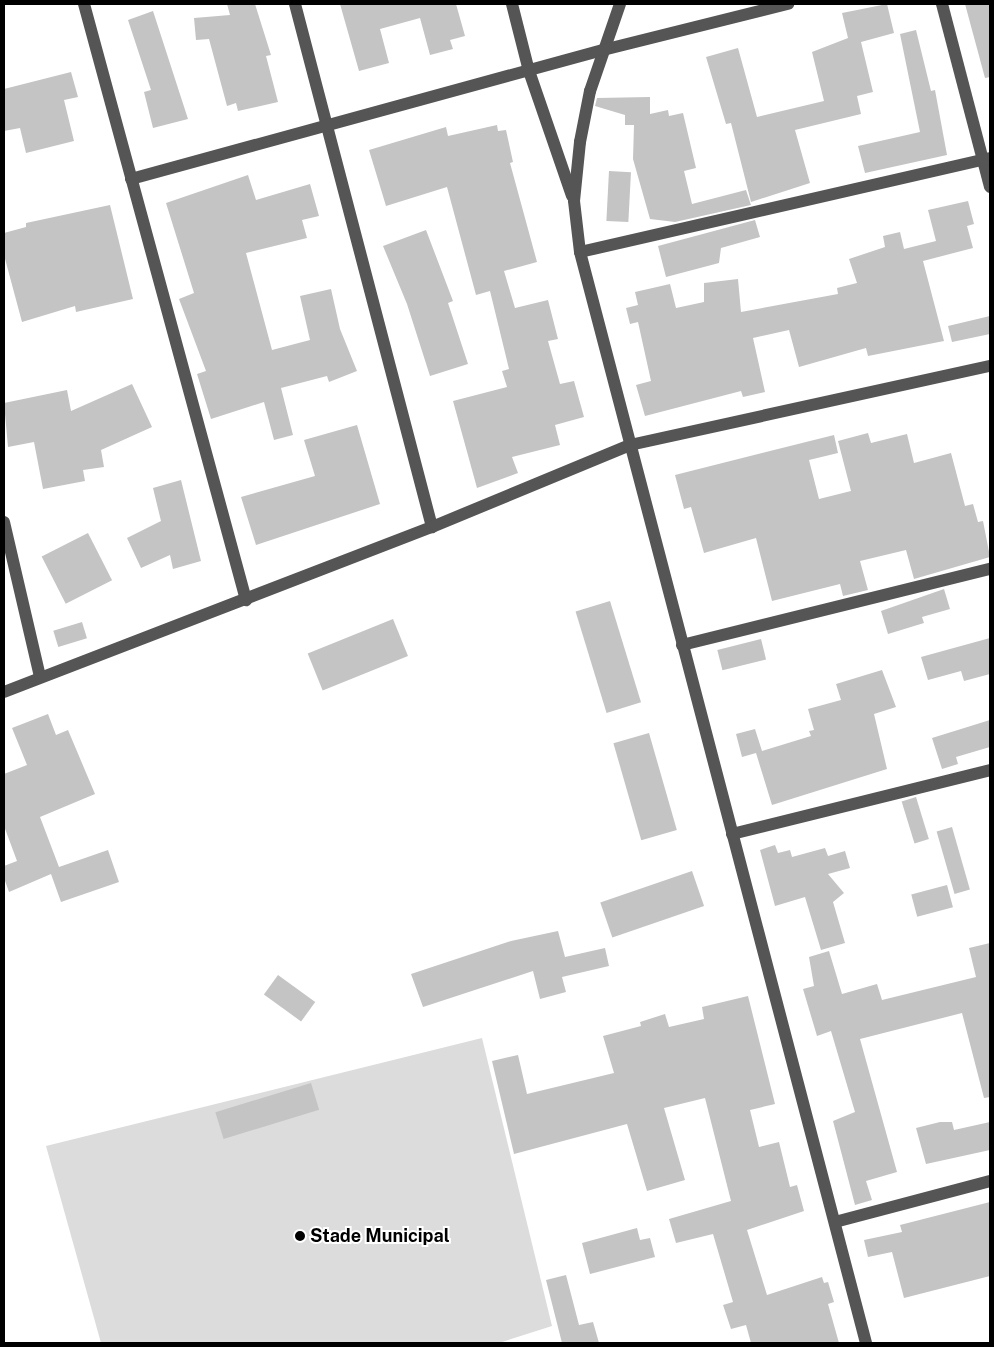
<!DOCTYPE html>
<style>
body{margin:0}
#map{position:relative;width:994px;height:1347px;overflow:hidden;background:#fff;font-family:"Public Sans",sans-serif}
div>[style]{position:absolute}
.green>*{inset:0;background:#dcdcdc}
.building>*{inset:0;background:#c4c4c4;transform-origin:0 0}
.minor>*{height:12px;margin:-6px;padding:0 6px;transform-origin:6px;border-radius:6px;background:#555}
.dots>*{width:14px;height:14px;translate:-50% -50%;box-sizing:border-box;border:2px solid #fff;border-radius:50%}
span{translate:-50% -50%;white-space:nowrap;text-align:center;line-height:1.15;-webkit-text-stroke:4px #fff;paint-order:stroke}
.poi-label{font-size:18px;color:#000;font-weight:700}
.left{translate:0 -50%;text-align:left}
.frame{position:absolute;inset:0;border:5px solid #000;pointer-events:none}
</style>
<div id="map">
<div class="green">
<i style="clip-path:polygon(482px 1038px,552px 1326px,499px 1343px,101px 1343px,46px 1146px)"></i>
</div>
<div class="building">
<i style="clip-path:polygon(227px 4px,255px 4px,271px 55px,266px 56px,278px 102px,238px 111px,236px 103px,227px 106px,209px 39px,196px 40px,194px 18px,230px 15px)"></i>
<i style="clip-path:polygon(340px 4px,456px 4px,465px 36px,450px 40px,453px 49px,430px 55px,420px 18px,380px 29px,389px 63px,359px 71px)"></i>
<i style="clip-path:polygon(887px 4px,894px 33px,861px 42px,873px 92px,857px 96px,861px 114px,795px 130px,810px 183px,751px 202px,731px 123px,726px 124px,706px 57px,738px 48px,757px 117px,824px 101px,812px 52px,848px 38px,842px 13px)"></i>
<i style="clip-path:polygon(965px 4px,990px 4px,990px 77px,985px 78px)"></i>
<i style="clip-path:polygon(153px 11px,188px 119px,153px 128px,144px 92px,151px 90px,128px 20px)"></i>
<i style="clip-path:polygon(916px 30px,931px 91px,935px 90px,947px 155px,865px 173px,858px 146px,920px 132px,900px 34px)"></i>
<i style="clip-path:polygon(71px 72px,78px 97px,64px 100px,74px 141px,26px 153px,20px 128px,4px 131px,4px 89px)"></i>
<i style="clip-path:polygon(650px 97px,650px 114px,668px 110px,669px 116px,683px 113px,696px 168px,684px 171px,692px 204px,746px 190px,751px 205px,675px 222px,650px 219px,633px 159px,634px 125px,625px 125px,625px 115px,595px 106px,597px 98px)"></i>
<i style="clip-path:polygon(497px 125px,498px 131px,506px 130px,513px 162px,510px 163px,537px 262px,504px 271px,515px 308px,548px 300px,558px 339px,548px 341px,560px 384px,574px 381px,584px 417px,555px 425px,560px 445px,512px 457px,518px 473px,477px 488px,453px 401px,507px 387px,502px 371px,509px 369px,490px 291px,476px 295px,447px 187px,386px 206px,369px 150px,446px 127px,448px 136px)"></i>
<i style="left:609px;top:171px;width:22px;height:50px;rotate:3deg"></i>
<i style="clip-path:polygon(248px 175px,256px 200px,310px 184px,319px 216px,302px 220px,307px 238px,246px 253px,272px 350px,310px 340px,300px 296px,331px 289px,340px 329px,357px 371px,329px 382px,327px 376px,281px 388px,293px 435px,274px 440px,264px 402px,211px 419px,197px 374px,206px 371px,179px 299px,194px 293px,166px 203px)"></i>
<i style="clip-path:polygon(968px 201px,974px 224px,967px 226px,973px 248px,923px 261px,944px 341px,868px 356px,866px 348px,799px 367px,789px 330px,753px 338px,765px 392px,743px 397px,741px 391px,645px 416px,636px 385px,651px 381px,638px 322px,630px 324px,626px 308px,638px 305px,635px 292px,670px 284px,676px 308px,704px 302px,704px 283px,738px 279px,741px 312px,838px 294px,837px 288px,857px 283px,849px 259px,885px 247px,883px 236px,900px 232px,904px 249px,936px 241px,928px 210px)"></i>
<i style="clip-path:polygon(110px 205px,133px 299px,76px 312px,75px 306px,22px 322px,4px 255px,4px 233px,26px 227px,26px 223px)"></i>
<i style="clip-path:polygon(755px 220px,760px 237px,721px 248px,719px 263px,666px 277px,658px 246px)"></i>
<i style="clip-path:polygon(426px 230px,453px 301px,448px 303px,468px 364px,430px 376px,407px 304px,383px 246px)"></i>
<i style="clip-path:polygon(990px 316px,990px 334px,952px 342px,948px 326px)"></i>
<i style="clip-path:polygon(132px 384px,152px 427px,101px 450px,104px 467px,83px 470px,85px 481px,43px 489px,34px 442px,8px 447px,4px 403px,67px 390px,71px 411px)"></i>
<i style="clip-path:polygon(357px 425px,380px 504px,256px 545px,241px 497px,315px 476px,304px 440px)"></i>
<i style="clip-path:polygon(868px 433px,871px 443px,907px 434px,914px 463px,951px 453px,965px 506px,973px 504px,978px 522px,983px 521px,990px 557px,914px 579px,906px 550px,860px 561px,868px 590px,843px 596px,840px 584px,772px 601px,756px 538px,704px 553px,691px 507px,684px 509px,675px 475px,834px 435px,838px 453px,809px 460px,819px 499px,851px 491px,838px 441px)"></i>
<i style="clip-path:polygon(181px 480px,201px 561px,173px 569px,170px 555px,141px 568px,127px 538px,161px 521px,153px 488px)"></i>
<i style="left:88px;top:533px;width:53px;height:52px;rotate:63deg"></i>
<i style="clip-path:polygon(944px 589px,950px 609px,922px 617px,924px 623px,888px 634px,881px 611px)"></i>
<i style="left:610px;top:601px;width:106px;height:36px;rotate:73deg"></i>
<i style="left:393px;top:619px;width:40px;height:92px;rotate:68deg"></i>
<i style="left:82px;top:622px;width:17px;height:30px;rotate:73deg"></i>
<i style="clip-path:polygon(990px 638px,990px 674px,964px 681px,961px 671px,928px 680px,921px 657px)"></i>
<i style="left:761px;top:639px;width:21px;height:45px;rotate:76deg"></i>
<i style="clip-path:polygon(882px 670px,896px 707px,874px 714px,887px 769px,772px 805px,756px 753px,742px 757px,736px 734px,755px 729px,762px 751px,811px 736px,809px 731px,814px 730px,808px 709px,841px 700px,836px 684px)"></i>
<i style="clip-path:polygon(48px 714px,56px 735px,68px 730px,95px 794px,40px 817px,59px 867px,108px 850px,119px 882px,61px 902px,51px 874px,9px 892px,4px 878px,4px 866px,17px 861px,4px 826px,4px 774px,27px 765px,12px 728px)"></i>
<i style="clip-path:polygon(990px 720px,990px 747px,956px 757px,958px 764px,942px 769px,932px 738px)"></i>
<i style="left:649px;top:733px;width:101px;height:37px;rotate:74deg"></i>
<i style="left:916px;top:797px;width:44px;height:15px;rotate:73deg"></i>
<i style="left:952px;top:827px;width:65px;height:16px;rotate:74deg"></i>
<i style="clip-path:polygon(775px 845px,778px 853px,790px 850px,792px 857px,825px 848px,828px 856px,845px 851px,850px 868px,828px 874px,844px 893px,833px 902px,845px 943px,821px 950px,805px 897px,775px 906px,760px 850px)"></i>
<i style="left:692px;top:871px;width:37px;height:97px;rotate:71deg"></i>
<i style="left:947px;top:885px;width:23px;height:37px;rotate:75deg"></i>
<i style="clip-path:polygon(558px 931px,565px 957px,605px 948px,609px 966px,562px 977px,566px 992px,540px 999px,533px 971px,423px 1007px,411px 974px,511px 941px)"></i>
<i style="clip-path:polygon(990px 943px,990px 1097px,984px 1098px,962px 1013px,860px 1039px,897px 1172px,866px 1181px,872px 1200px,855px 1205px,833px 1121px,855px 1112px,831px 1031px,817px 1036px,803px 989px,814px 986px,809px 957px,829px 951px,842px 994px,877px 984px,882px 1000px,976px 977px,969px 948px)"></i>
<i style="left:278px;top:975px;width:46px;height:24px;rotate:36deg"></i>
<i style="clip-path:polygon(748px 996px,775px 1104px,750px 1110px,759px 1147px,779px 1142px,790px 1187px,797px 1185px,804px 1211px,747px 1230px,767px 1295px,822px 1277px,824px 1283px,828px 1282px,834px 1302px,828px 1304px,839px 1343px,751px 1343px,746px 1325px,731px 1329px,723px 1305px,733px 1302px,713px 1234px,676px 1243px,669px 1219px,731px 1201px,705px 1098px,664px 1108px,685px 1180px,647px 1191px,627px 1124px,514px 1154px,492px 1061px,518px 1055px,527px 1094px,614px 1073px,603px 1036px,641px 1026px,640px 1022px,665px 1014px,669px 1027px,704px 1019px,702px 1007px)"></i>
<i style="left:311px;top:1083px;width:28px;height:100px;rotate:73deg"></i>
<i style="clip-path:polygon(940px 1122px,952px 1122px,954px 1130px,990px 1122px,990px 1150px,926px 1164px,916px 1128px)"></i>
<i style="clip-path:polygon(990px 1202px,990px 1276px,904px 1298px,892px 1252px,868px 1257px,864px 1240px,902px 1232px,900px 1225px)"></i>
<i style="clip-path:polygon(637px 1228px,640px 1240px,650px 1238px,655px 1257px,590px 1274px,582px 1243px)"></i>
<i style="clip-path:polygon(566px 1275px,579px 1325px,593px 1322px,599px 1343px,562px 1343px,546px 1280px)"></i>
</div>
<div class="minor">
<i style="left:84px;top:4px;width:618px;rotate:74.79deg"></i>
<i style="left:295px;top:4px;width:541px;rotate:75.32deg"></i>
<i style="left:512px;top:4px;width:69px;rotate:75.8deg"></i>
<i style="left:529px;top:71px;width:132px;rotate:71deg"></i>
<i style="left:620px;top:4px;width:92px;rotate:109deg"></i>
<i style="left:590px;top:91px;width:52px;rotate:101.1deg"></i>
<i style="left:580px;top:142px;width:59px;rotate:95.8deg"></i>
<i style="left:574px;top:201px;width:51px;rotate:83.3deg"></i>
<i style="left:580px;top:252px;width:1128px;rotate:75.31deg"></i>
<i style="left:942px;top:4px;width:189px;rotate:75.3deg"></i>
<i style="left:131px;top:179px;width:489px;rotate:-15.3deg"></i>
<i style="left:603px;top:50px;width:191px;rotate:-14deg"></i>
<i style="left:580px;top:252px;width:421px;rotate:-12.9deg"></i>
<i style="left:4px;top:522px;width:159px;rotate:76.9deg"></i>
<i style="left:682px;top:645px;width:317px;rotate:-13.9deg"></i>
<i style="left:4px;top:692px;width:459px;rotate:-21.1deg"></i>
<i style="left:432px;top:527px;width:214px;rotate:-22.5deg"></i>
<i style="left:630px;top:445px;width:369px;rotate:-12.4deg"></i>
<i style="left:732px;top:834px;width:266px;rotate:-13.9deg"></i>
<i style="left:835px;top:1222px;width:160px;rotate:-14.8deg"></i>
</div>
<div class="dots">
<i style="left:300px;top:1236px;background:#000"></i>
</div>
<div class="poi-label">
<span class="left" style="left:310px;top:1236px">Stade Municipal</span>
</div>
<div class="frame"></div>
</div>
